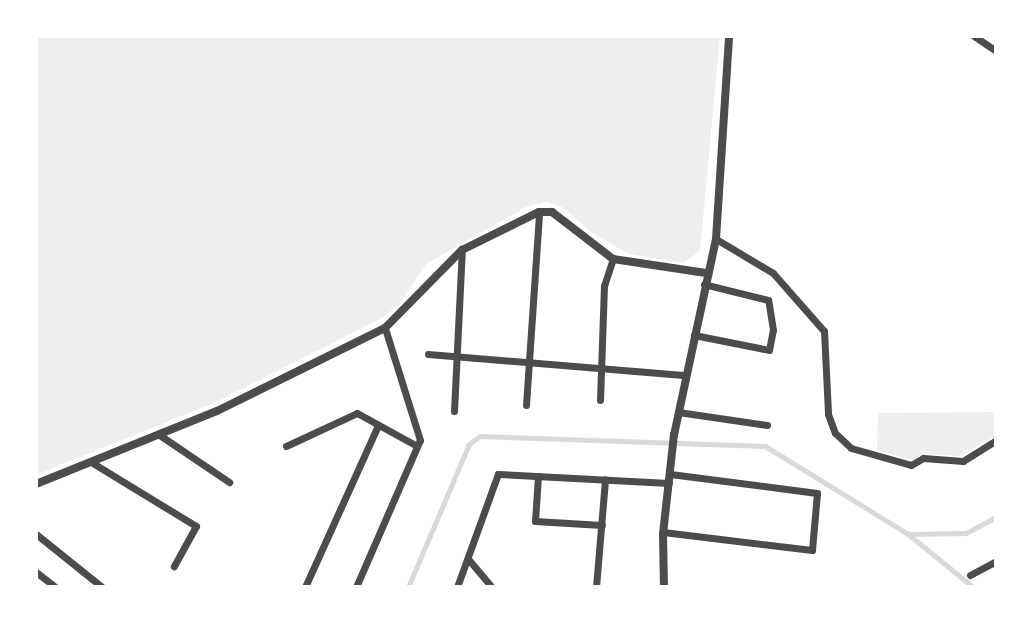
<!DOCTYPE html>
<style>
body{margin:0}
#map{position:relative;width:1032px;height:623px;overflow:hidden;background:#fff;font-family:Overpass,sans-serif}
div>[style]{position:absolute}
.green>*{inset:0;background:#eee}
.stream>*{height:5px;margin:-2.5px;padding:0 2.5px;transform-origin:2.5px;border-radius:2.5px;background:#d9d9d9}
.minor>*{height:7px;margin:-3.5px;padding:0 3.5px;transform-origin:3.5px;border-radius:3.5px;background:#4c4c4c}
.tertiary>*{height:8px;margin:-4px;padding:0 4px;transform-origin:4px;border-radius:4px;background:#4c4c4c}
span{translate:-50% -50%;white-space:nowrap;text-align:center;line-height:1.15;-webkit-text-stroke:8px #fff;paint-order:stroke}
.frame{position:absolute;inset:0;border:38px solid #fff;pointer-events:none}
</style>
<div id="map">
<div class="green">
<i style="clip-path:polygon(36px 36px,720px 36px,700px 251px,683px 263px,629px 254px,592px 233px,564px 208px,547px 202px,528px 206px,426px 264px,399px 305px,380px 319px,214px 403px,36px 475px)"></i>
<i style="clip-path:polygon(996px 412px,996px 435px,960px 456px,923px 454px,913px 460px,877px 450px,878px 413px)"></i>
</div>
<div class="stream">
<i style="left:909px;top:534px;width:57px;rotate:-1deg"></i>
<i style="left:966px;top:533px;width:34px;rotate:-28deg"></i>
<i style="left:408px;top:587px;width:155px;rotate:-66.9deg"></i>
<i style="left:469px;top:444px;width:14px;rotate:-36deg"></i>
<i style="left:480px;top:436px;width:285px;rotate:2deg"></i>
<i style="left:765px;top:446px;width:168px;rotate:31.6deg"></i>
<i style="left:908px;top:534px;width:84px;rotate:39.2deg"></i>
</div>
<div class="minor">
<i style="left:974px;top:36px;width:27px;rotate:34deg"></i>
<i style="left:716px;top:239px;width:66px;rotate:30.8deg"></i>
<i style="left:773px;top:273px;width:77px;rotate:48.7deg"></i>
<i style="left:824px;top:331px;width:83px;rotate:87.2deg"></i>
<i style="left:828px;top:414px;width:20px;rotate:70deg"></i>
<i style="left:835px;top:433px;width:22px;rotate:43deg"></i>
<i style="left:851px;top:448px;width:62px;rotate:15.8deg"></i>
<i style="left:911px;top:465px;width:14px;rotate:-30deg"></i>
<i style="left:923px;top:458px;width:40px;rotate:4.3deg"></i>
<i style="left:963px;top:461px;width:39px;rotate:-32deg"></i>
<i style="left:694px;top:335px;width:76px;rotate:11.3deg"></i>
<i style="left:769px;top:350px;width:20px;rotate:-79deg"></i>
<i style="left:773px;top:330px;width:30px;rotate:-99deg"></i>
<i style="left:768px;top:300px;width:66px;rotate:-166deg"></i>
<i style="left:428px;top:354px;width:259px;rotate:4.7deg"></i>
<i style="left:600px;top:400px;width:114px;rotate:-88deg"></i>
<i style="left:604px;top:286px;width:28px;rotate:-72deg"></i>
<i style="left:526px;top:405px;width:193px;rotate:-86.1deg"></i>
<i style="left:454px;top:411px;width:161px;rotate:-87.2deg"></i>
<i style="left:678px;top:412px;width:90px;rotate:8.3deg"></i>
<i style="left:158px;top:434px;width:86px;rotate:34.1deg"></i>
<i style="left:286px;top:446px;width:78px;rotate:-24.9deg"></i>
<i style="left:357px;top:413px;width:68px;rotate:28.8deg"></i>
<i style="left:91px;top:462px;width:123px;rotate:31.4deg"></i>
<i style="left:196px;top:526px;width:46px;rotate:118.8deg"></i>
<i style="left:538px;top:476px;width:45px;rotate:93.8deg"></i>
<i style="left:535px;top:521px;width:67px;rotate:3.4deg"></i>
<i style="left:663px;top:532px;width:150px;rotate:6.9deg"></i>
<i style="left:812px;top:550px;width:57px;rotate:-85deg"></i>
<i style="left:817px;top:493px;width:148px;rotate:-172.6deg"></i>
<i style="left:36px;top:534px;width:85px;rotate:38.8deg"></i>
<i style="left:469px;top:560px;width:35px;rotate:50deg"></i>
<i style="left:36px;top:572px;width:24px;rotate:38deg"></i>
<i style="left:970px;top:575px;width:30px;rotate:-28deg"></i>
<i style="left:305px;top:587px;width:178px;rotate:-65.7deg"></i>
<i style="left:356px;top:587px;width:160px;rotate:-66.5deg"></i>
<i style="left:420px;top:440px;width:117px;rotate:-107.4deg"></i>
<i style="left:457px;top:587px;width:120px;rotate:-70.1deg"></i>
<i style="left:498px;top:474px;width:171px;rotate:3deg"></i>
<i style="left:596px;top:587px;width:108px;rotate:-85.2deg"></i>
</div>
<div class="tertiary">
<i style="left:36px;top:484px;width:195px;rotate:-22deg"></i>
<i style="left:217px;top:411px;width:187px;rotate:-26.3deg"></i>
<i style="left:385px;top:328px;width:110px;rotate:-45.4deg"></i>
<i style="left:462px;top:250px;width:86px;rotate:-26.3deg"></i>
<i style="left:539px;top:212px;width:13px"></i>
<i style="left:552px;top:212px;width:77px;rotate:37.6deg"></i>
<i style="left:613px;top:259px;width:94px;rotate:8.6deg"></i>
<i style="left:664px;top:587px;width:53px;rotate:-91.1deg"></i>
<i style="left:663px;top:534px;width:100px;rotate:-83.7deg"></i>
<i style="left:674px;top:435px;width:200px;rotate:-77.9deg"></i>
<i style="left:716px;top:239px;width:203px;rotate:-86.3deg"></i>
</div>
<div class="frame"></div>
</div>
